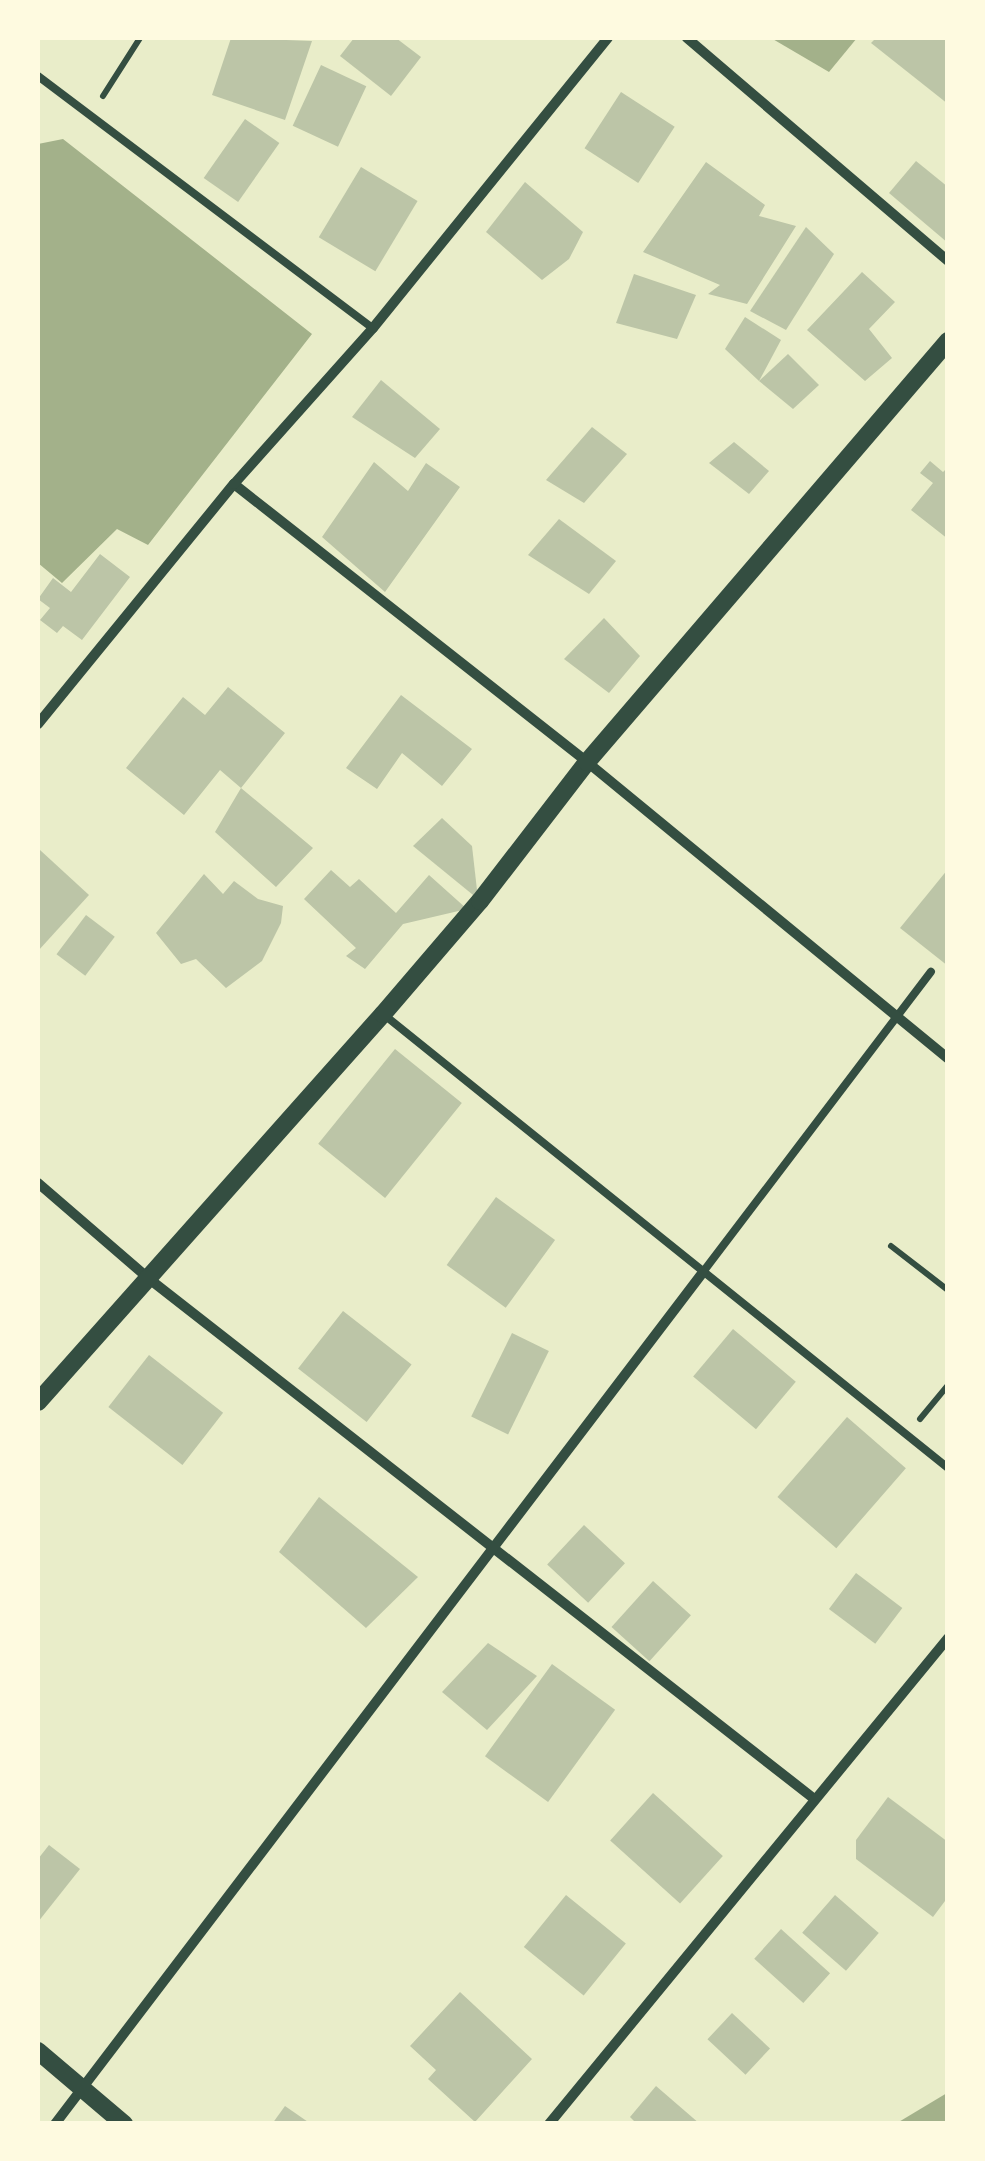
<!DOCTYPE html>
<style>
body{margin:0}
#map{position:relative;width:985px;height:2161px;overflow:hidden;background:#e9edc9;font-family:"Varela Round",sans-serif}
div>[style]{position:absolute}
.water>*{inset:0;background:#a3b18a}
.building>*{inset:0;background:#bcc5a7;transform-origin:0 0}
.path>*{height:6px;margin:-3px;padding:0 3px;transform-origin:3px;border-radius:3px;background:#344e41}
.service>*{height:8px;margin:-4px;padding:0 4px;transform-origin:4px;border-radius:4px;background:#344e41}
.minor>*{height:10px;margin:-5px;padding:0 5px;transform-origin:5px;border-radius:5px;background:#344e41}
.tertiary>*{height:18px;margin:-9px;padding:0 9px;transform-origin:9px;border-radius:9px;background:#344e41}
span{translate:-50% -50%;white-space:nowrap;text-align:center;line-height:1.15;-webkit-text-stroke:10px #fefae0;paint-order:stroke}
.frame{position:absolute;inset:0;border:40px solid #fefae0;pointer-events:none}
</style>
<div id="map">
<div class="water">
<i style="clip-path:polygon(771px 38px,857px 38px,829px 72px)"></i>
<i style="clip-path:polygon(63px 139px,312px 334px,148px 545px,117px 529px,62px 583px,38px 563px,38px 144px)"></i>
<i style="clip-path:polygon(947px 2093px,947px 2123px,897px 2123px)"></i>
</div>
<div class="building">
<i style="clip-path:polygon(231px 38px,312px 41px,285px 120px,212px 95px)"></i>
<i style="clip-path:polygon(354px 38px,396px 38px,421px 57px,391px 96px,340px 56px)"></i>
<i style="clip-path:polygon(876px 38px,948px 38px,948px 104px,871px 43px)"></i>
<i style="left:321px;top:65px;width:50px;height:67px;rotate:25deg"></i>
<i style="left:621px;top:92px;width:64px;height:67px;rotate:33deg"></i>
<i style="left:245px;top:119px;width:42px;height:72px;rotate:35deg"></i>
<i style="clip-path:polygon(916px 161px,948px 187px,948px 243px,889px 193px)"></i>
<i style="clip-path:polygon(706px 162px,765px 205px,759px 216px,796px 226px,747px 304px,708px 294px,720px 285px,643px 252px)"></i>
<i style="left:361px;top:167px;width:66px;height:82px;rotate:31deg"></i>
<i style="clip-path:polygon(525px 182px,583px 232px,569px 259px,542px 280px,486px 232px)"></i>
<i style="clip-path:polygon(806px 227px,834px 254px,786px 330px,750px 311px)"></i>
<i style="clip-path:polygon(862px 272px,895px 302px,869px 329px,892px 358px,865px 381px,807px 330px)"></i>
<i style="clip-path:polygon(634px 274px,696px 295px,677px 339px,616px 323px)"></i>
<i style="clip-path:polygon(745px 317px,781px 340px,759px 381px,725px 349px)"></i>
<i style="clip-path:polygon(788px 354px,819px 385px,793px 409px,759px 381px)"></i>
<i style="clip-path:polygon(381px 380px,440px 429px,415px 458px,352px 417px)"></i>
<i style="clip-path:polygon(592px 427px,627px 454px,584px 503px,546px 480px)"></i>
<i style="clip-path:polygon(734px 442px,769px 471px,749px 494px,709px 463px)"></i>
<i style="clip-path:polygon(930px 461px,943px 472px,948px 467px,948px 539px,911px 510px,933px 483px,920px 473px)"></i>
<i style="clip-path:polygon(374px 462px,408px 491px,426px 463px,460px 487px,385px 592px,322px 537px)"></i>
<i style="clip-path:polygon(559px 519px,616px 561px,589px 594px,528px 555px)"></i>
<i style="clip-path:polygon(100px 554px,130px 577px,82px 640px,63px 626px,57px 633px,40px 620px,50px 608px,38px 599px,53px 578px,71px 592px)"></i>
<i style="clip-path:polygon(604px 618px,640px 656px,609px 693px,564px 659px)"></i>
<i style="clip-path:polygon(228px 687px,285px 733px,241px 788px,313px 848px,276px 887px,215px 832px,241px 788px,220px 770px,184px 815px,126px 768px,183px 697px,205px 715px)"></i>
<i style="clip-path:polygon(401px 695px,472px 749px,442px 786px,402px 753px,377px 789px,346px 768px)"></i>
<i style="clip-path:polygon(442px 818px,472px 846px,478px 899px,413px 846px)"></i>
<i style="clip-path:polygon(40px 850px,89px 895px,38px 951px,38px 852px)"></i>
<i style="clip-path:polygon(948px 869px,948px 966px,900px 928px)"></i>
<i style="clip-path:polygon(331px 870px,350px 887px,359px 879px,396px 913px,429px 875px,467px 909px,403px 924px,365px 969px,346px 956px,356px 948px,304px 899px)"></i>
<i style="clip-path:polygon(204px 874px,223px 894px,234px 881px,258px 899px,283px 906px,281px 923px,262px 961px,226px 988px,196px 959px,181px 964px,156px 933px)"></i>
<i style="left:86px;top:915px;width:36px;height:49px;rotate:37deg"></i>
<i style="left:395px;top:1049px;width:86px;height:122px;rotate:39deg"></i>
<i style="left:496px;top:1197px;width:73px;height:84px;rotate:36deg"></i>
<i style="left:343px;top:1311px;width:87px;height:73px;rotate:38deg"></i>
<i style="left:733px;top:1329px;width:82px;height:62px;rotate:40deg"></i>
<i style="left:512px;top:1333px;width:41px;height:93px;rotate:26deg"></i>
<i style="left:149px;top:1355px;width:94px;height:66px;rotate:38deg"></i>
<i style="left:847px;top:1417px;width:78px;height:106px;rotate:41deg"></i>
<i style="clip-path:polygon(319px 1497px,418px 1577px,366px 1628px,279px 1552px)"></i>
<i style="left:584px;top:1525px;width:56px;height:54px;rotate:43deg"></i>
<i style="left:856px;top:1573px;width:58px;height:45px;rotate:37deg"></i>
<i style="left:653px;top:1581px;width:51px;height:62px;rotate:42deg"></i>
<i style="clip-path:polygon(488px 1643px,537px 1676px,487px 1730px,442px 1692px)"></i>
<i style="left:552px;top:1664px;width:78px;height:114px;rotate:36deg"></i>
<i style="left:653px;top:1793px;width:94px;height:64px;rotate:42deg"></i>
<i style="clip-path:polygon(888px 1797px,948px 1842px,948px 1897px,933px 1917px,856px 1859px,856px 1840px)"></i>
<i style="clip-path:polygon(49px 1845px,80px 1869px,38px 1922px,38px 1859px)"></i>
<i style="left:566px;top:1895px;width:77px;height:67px;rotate:39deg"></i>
<i style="left:835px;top:1895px;width:58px;height:50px;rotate:41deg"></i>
<i style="left:781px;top:1929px;width:66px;height:40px;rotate:42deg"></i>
<i style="clip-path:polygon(460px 1992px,532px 2059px,475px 2122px,428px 2079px,436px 2070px,410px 2046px)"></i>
<i style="left:732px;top:2013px;width:52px;height:36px;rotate:43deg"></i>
<i style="clip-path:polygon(656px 2086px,700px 2124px,637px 2124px,630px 2117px)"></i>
<i style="clip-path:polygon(285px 2106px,311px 2124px,272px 2124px)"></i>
</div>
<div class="path">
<i style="left:103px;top:96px;width:69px;rotate:-57.5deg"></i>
<i style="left:891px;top:1246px;width:72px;rotate:37.7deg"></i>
<i style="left:920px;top:1419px;width:44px;rotate:-50.5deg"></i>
</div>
<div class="service">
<i style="left:38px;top:76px;width:419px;rotate:37deg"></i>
<i style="left:383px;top:1014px;width:725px;rotate:38.78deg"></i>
<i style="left:703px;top:1272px;width:377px;rotate:-52.8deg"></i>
</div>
<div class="minor">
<i style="left:687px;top:38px;width:343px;rotate:40.5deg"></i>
<i style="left:234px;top:484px;width:449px;rotate:38.2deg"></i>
<i style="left:587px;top:762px;width:467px;rotate:39.4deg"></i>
<i style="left:38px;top:724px;width:310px;rotate:-50.8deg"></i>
<i style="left:234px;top:484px;width:209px;rotate:-48.3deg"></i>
<i style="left:373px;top:328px;width:373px;rotate:-51deg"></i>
<i style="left:38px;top:1183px;width:145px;rotate:40.8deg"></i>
<i style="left:148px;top:1278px;width:844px;rotate:38.02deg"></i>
<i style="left:55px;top:2124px;width:1070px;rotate:-52.74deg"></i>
<i style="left:549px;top:2124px;width:629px;rotate:-50.61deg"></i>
</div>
<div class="tertiary">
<i style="left:38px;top:1402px;width:519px;rotate:-48.36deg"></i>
<i style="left:383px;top:1014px;width:149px;rotate:-49.4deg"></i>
<i style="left:480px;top:901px;width:175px;rotate:-52.4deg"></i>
<i style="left:587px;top:762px;width:555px;rotate:-49.39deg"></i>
<i style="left:38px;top:2051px;width:113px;rotate:40.3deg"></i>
</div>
<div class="frame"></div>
</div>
